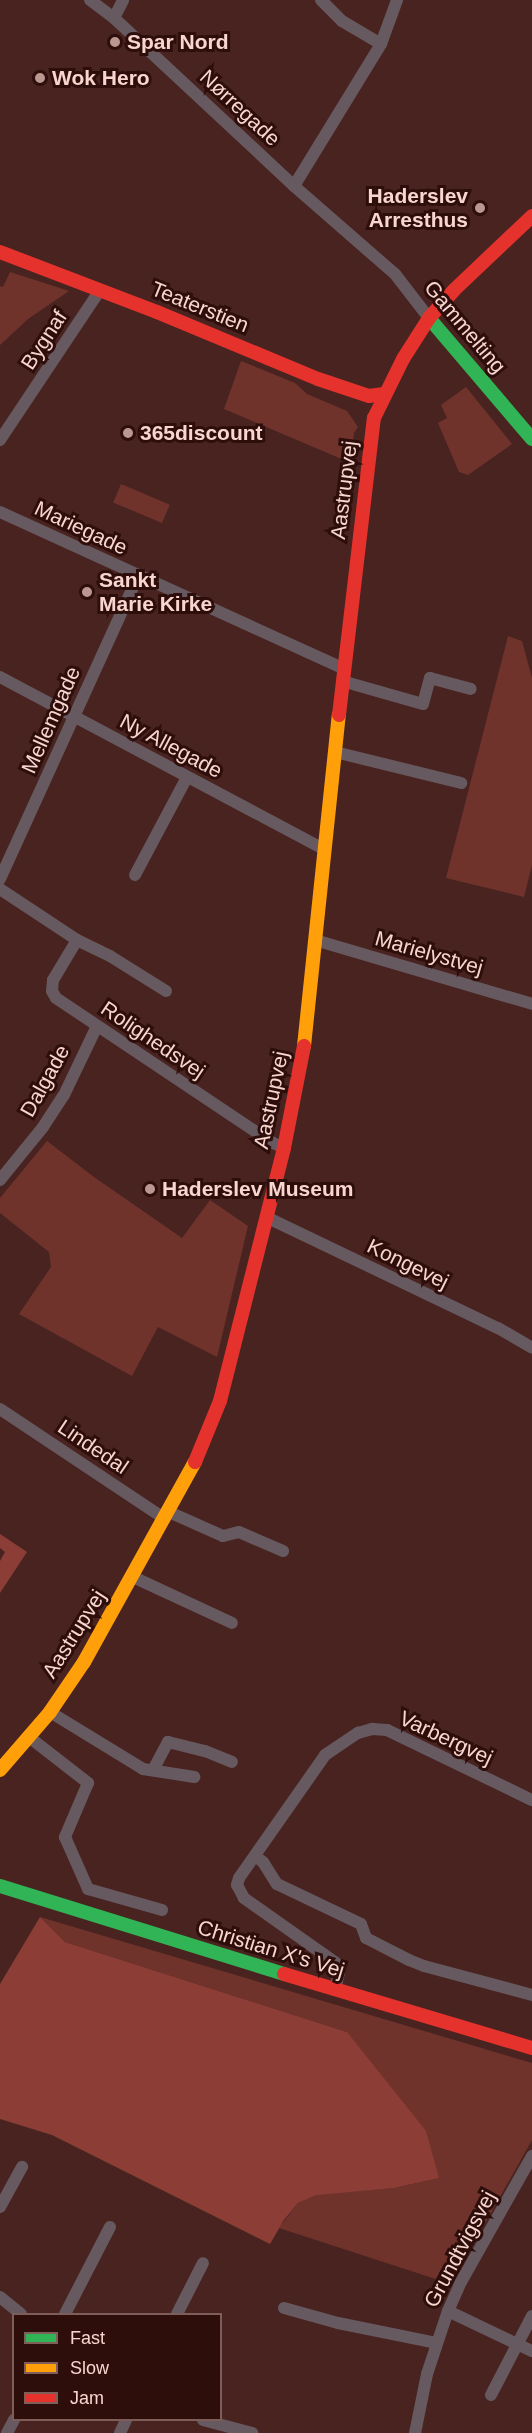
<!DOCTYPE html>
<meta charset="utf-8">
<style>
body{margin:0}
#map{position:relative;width:532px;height:2433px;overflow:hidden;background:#492320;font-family:Helvetica,sans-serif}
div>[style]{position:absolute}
.green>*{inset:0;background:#6f332c;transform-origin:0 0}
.forest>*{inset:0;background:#8c3e36}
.street>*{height:12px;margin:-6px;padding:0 6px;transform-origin:6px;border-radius:6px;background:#665960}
.fast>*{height:14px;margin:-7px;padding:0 7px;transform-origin:7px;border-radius:7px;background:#30b455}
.slow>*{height:14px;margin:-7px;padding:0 7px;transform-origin:7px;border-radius:7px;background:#ff9f0a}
.jam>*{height:14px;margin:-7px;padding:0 7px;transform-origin:7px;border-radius:7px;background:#e5322d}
.dots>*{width:16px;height:16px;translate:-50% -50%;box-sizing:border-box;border:3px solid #2d0e0b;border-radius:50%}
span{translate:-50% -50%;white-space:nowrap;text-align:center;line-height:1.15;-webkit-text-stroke:6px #2d0e0b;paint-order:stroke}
.poi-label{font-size:21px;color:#f9d5cf;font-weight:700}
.left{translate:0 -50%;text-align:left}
.right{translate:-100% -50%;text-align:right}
.street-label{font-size:21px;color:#f9d5cf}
.legend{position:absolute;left:12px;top:2313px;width:210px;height:108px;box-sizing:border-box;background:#2d0e0b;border:2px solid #7f5e59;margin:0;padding:8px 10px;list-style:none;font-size:18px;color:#f9d5cf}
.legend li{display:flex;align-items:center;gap:12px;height:30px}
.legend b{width:30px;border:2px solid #7f5e59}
</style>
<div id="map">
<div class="green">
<i style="clip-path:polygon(10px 272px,69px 291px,28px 319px,0 345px,0 286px,3px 287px)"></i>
<i style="clip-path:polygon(241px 361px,295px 383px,307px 394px,347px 411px,358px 427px,354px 433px,351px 463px,224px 409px)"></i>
<i style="clip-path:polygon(466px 387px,512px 444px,468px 475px,459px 472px,438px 423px,447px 418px,441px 405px)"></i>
<i style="left:121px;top:484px;width:53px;height:20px;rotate:23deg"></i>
<i style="clip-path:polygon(508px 636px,522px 641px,532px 678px,532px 865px,524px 897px,446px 878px)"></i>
<i style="clip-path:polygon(47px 1141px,94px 1177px,182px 1238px,210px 1200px,248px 1226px,217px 1357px,158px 1327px,132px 1376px,19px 1314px,51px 1267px,49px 1252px,0 1213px,0 1198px)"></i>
<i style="clip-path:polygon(40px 1917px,532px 2063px,532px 2140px,451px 2284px,279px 2228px,298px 2203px,316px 2194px,394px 2188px,439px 2178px,347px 2032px,65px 1942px)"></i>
</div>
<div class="forest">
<i style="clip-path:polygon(0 1534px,27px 1552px,0 1593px,0 1561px,5px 1552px,0 1548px)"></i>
<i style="clip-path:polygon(40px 1917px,65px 1942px,347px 2032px,426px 2131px,439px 2178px,394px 2188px,316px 2195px,298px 2203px,284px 2220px,270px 2244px,52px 2135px,0 2119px,0 1984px)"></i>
</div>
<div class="street">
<i style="left:90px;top:0;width:30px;rotate:37deg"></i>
<i style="left:114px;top:18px;width:246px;rotate:43deg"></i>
<i style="left:294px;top:186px;width:134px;rotate:41.1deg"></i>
<i style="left:395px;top:274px;width:56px;rotate:52.3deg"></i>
<i style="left:321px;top:0;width:30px;rotate:45deg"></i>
<i style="left:342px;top:21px;width:45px;rotate:30.5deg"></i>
<i style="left:114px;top:18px;width:20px;rotate:-63deg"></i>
<i style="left:294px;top:186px;width:167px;rotate:-58.5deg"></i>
<i style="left:381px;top:44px;width:47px;rotate:-70deg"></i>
<i style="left:0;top:440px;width:180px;rotate:-56.3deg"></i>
<i style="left:0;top:512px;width:378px;rotate:24.5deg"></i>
<i style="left:0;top:677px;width:368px;rotate:28deg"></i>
<i style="left:342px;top:681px;width:84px;rotate:15.9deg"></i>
<i style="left:423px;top:704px;width:27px;rotate:-75deg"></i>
<i style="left:430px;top:678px;width:42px;rotate:15deg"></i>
<i style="left:335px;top:752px;width:130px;rotate:13.8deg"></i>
<i style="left:135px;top:875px;width:111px;rotate:-62deg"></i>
<i style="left:0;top:879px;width:333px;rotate:-65.5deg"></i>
<i style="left:0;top:889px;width:92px;rotate:33.5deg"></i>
<i style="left:77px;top:940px;width:47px;rotate:121deg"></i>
<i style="left:53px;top:980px;width:11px;rotate:95deg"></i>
<i style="left:52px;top:991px;width:8px;rotate:60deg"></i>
<i style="left:56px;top:998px;width:259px;rotate:33.8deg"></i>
<i style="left:271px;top:1142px;width:14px;rotate:25deg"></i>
<i style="left:77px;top:940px;width:37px;rotate:26deg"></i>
<i style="left:110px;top:956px;width:66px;rotate:32deg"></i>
<i style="left:315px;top:940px;width:226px;rotate:16.4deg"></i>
<i style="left:0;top:1180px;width:68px;rotate:-50.9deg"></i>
<i style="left:43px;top:1127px;width:38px;rotate:-57deg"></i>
<i style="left:64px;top:1095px;width:76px;rotate:-64.4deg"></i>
<i style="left:266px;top:1217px;width:257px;rotate:25.6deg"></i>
<i style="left:498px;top:1328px;width:39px;rotate:30deg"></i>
<i style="left:0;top:1409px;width:198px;rotate:33.7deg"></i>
<i style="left:169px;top:1512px;width:59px;rotate:24deg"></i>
<i style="left:223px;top:1536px;width:16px;rotate:-14deg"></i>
<i style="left:239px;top:1532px;width:48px;rotate:23.4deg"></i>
<i style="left:133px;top:1577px;width:109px;rotate:24.9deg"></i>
<i style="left:50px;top:1712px;width:109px;rotate:31.5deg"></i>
<i style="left:143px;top:1769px;width:52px;rotate:8.9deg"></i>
<i style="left:29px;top:1737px;width:75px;rotate:37.9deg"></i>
<i style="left:88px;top:1783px;width:59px;rotate:113.1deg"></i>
<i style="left:65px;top:1837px;width:57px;rotate:66.1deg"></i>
<i style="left:88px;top:1889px;width:77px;rotate:15.8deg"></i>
<i style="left:153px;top:1770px;width:32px;rotate:-62deg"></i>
<i style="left:168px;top:1742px;width:38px;rotate:14deg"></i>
<i style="left:205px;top:1751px;width:29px;rotate:22deg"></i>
<i style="left:255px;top:1856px;width:10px;rotate:37deg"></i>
<i style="left:263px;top:1862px;width:26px;rotate:58deg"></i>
<i style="left:277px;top:1884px;width:93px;rotate:25.5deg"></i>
<i style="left:361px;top:1924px;width:15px;rotate:70deg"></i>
<i style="left:366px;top:1938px;width:48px;rotate:27.1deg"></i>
<i style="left:409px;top:1960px;width:16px;rotate:22deg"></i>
<i style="left:424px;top:1966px;width:112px;rotate:15deg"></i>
<i style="left:335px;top:1990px;width:17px;rotate:-77deg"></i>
<i style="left:339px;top:1973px;width:10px;rotate:-107deg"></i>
<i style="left:336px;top:1963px;width:113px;rotate:-144.8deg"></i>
<i style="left:244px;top:1898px;width:15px;rotate:-118deg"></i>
<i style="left:237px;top:1885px;width:7px;rotate:-74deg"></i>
<i style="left:239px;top:1878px;width:150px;rotate:-55deg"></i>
<i style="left:325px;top:1755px;width:40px;rotate:-34deg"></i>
<i style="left:358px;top:1733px;width:15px;rotate:-16deg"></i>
<i style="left:372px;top:1729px;width:15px;rotate:4deg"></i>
<i style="left:387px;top:1730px;width:161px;rotate:25.8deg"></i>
<i style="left:0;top:2207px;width:46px;rotate:-61.2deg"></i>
<i style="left:0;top:2297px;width:27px;rotate:39deg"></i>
<i style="left:284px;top:2308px;width:56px;rotate:15.5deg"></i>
<i style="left:338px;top:2323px;width:100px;rotate:11.5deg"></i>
<i style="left:448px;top:2311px;width:93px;rotate:25.5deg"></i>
<i style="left:65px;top:2314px;width:98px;rotate:-62.7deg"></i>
<i style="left:177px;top:2314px;width:57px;rotate:-63deg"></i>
<i style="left:491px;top:2395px;width:89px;rotate:-62.6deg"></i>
<i style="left:203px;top:2420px;width:51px;rotate:14.9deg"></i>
<i style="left:7px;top:2433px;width:15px;rotate:-62deg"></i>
<i style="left:120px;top:2433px;width:14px;rotate:-65deg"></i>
<i style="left:415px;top:2433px;width:60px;rotate:-78.5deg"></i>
<i style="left:427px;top:2374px;width:66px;rotate:-71.6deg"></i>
<i style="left:448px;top:2311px;width:32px;rotate:-66deg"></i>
<i style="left:461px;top:2282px;width:145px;rotate:-60.6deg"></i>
</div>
<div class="fast">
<i style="left:429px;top:318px;width:159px;rotate:49.6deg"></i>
<i style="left:0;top:1886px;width:297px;rotate:17.2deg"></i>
</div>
<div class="slow">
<i style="left:304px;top:1046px;width:333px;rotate:-84deg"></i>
<i style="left:0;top:1770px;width:77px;rotate:-49.2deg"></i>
<i style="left:50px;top:1712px;width:60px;rotate:-55.8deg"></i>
<i style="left:84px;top:1662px;width:229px;rotate:-61deg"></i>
</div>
<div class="jam">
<i style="left:0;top:252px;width:168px;rotate:20.9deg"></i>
<i style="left:157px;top:312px;width:174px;rotate:22.6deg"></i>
<i style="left:318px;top:379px;width:54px;rotate:18.4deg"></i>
<i style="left:369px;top:396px;width:15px;rotate:-8deg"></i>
<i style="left:339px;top:715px;width:299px;rotate:-83.3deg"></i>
<i style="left:374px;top:418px;width:66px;rotate:-63.8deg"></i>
<i style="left:403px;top:359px;width:49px;rotate:-57.6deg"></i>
<i style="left:429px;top:318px;width:36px;rotate:-48deg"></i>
<i style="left:453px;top:291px;width:109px;rotate:-43.5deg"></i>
<i style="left:195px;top:1462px;width:66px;rotate:-67.7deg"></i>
<i style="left:220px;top:1401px;width:261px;rotate:-75.8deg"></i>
<i style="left:284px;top:1148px;width:104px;rotate:-78.9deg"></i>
<i style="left:284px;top:1974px;width:259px;rotate:16.6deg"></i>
</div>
<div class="dots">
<i style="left:115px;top:42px;background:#bb9792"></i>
<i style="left:40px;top:78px;background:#bb9792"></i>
<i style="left:480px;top:208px;background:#bb9792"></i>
<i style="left:128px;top:433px;background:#bb9792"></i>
<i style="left:87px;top:592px;background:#bb9792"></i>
<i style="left:150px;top:1189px;background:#bb9792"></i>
</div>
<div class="poi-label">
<span class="left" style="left:127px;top:42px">Spar Nord</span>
<span class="left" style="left:52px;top:78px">Wok Hero</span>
<span class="right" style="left:468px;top:208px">Haderslev<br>Arresthus</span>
<span class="left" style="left:140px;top:433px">365discount</span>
<span class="left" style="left:99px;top:592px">Sankt<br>Marie Kirke</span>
<span class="left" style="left:162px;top:1189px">Haderslev Museum</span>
</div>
<div class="street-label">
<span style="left:240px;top:108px;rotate:43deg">Nørregade</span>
<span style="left:200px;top:307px;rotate:22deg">Teaterstien</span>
<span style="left:465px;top:327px;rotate:50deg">Gammelting</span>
<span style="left:44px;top:340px;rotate:-57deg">Bygnaf</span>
<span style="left:344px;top:490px;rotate:-83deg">Aastrupvej</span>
<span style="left:81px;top:528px;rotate:25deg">Mariegade</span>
<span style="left:51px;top:720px;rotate:-66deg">Mellemgade</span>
<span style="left:171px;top:746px;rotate:28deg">Ny Allegade</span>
<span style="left:429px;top:953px;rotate:16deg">Marielystvej</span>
<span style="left:153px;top:1040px;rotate:34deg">Rolighedsvej</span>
<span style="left:45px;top:1081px;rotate:-61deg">Dalgade</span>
<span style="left:271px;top:1100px;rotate:-78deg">Aastrupvej</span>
<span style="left:408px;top:1264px;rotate:26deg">Kongevej</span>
<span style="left:93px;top:1447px;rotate:34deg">Lindedal</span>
<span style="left:74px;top:1634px;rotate:-58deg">Aastrupvej</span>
<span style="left:446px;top:1738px;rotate:25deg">Varbergvej</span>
<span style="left:271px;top:1949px;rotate:17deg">Christian X's Vej</span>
<span style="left:460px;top:2249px;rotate:-62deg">Grundtvigsvej</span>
</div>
<ul class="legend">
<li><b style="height:8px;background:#30b455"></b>Fast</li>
<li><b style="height:8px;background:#ff9f0a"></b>Slow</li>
<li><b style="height:8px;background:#e5322d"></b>Jam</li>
</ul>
</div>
